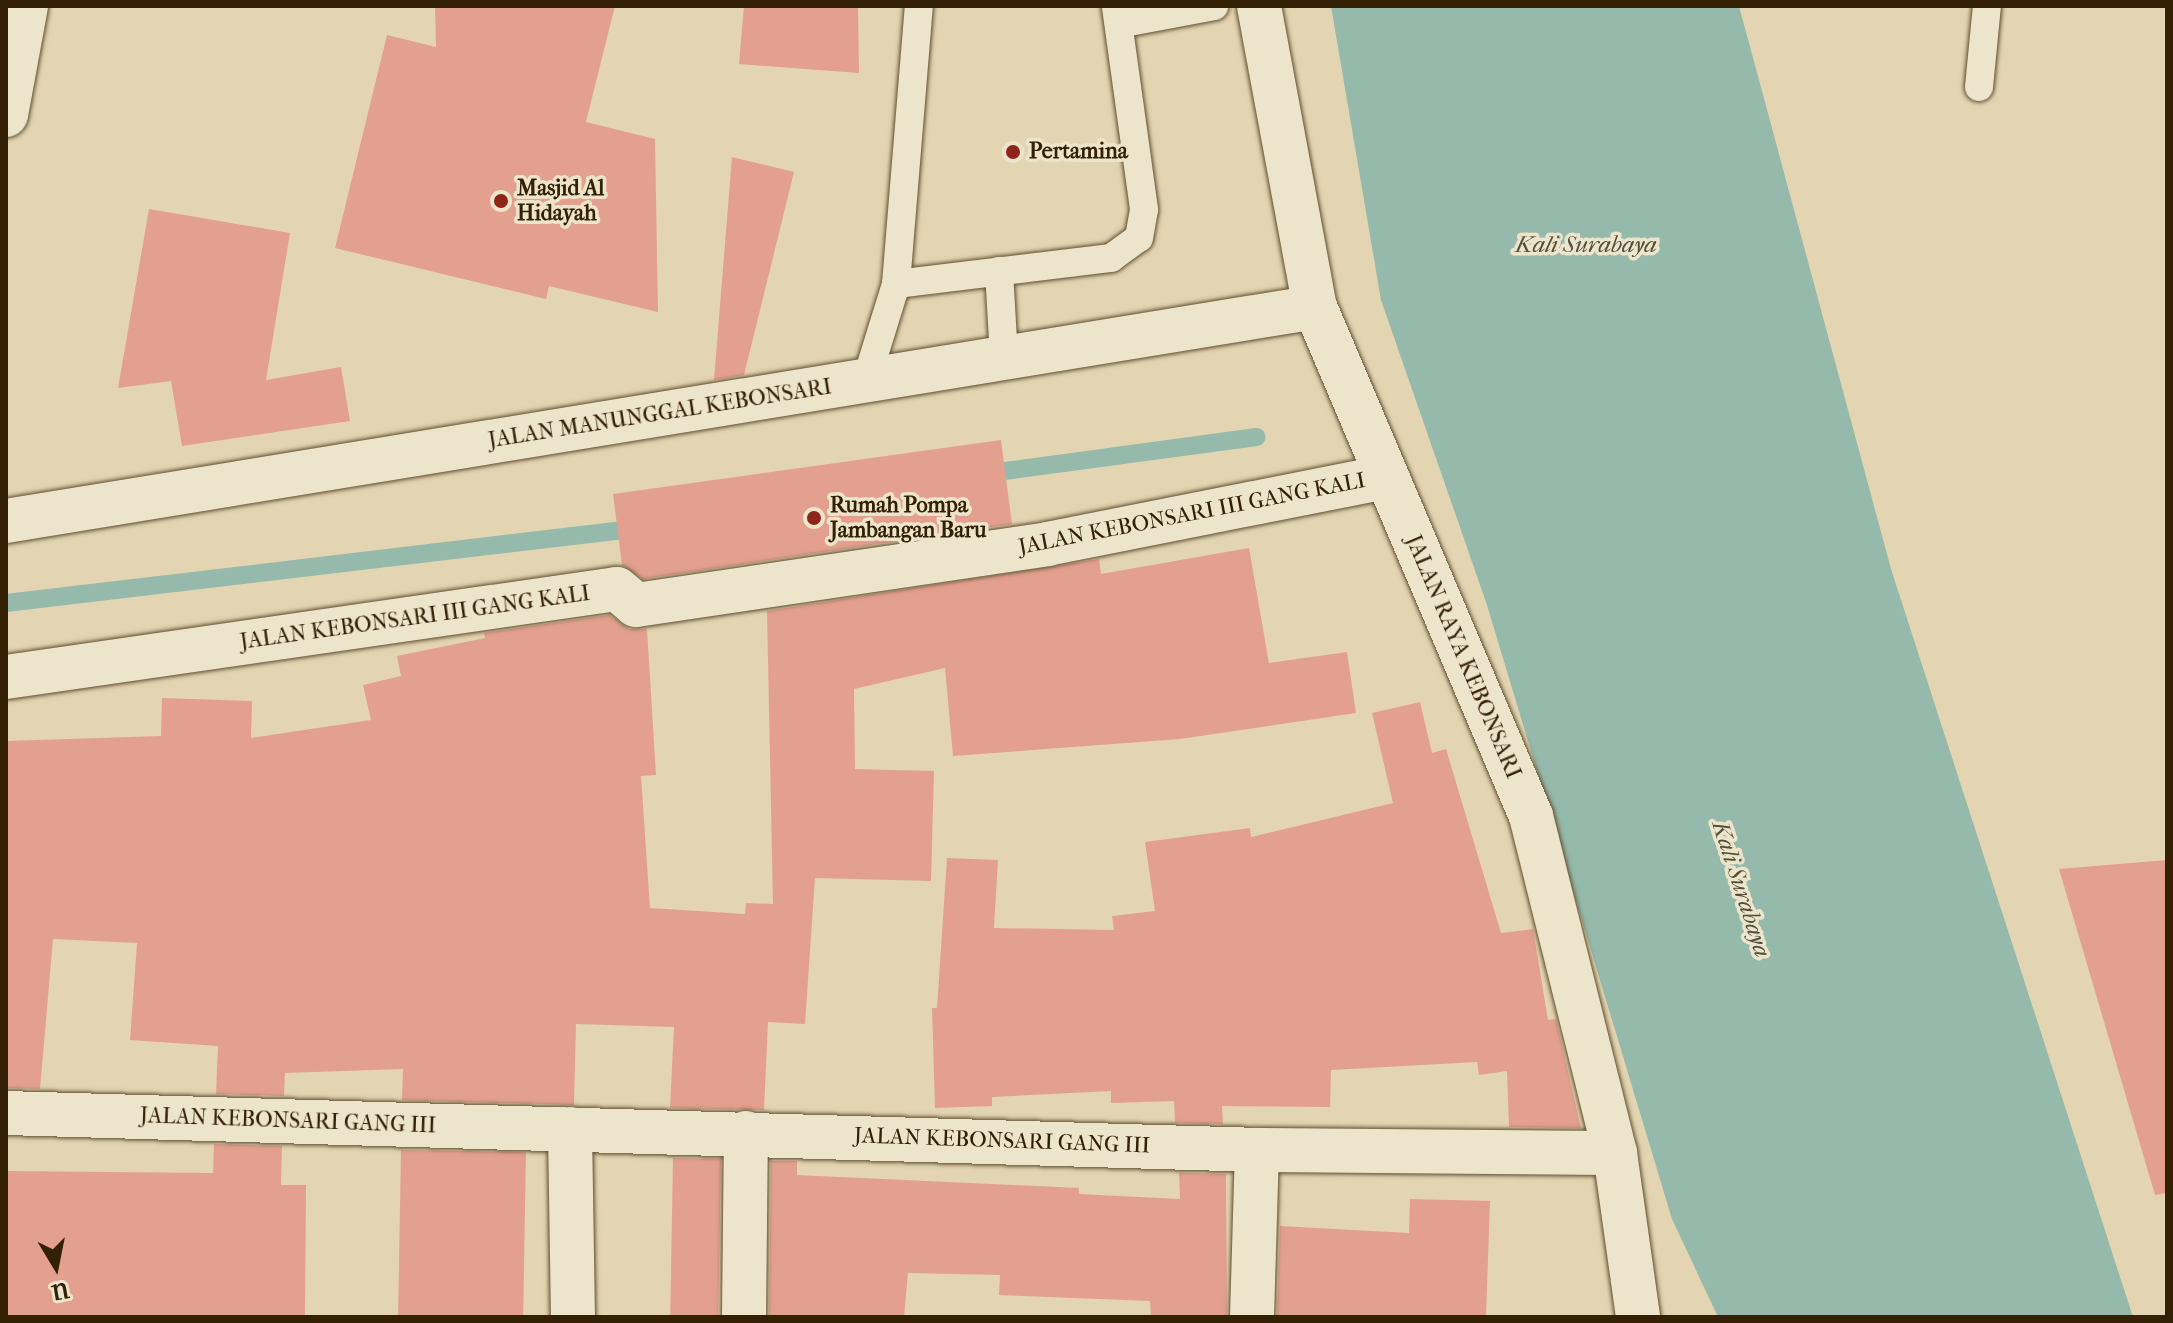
<!DOCTYPE html>
<style>
body{margin:0}
#map{position:relative;width:2173px;height:1323px;overflow:hidden;background:#e3d5b1;font-family:"IM FELL French Canon",serif}
div>[style]{position:absolute}
.water>*{inset:0;background:#95b9aa}
.stream>*{height:18px;margin:-9px;padding:0 9px;transform-origin:9px;border-radius:9px;background:#95b9aa}
.building>*{inset:0;background:#e4a08f;transform-origin:0 0}
.roads{filter:drop-shadow(0 0 2px #604e30) drop-shadow(0 0 2px #604e30)}
.service>*{height:28px;margin:-14px;padding:0 14px;transform-origin:14px;border-radius:14px;background:#ede4cc}
.minor>*{height:44px;margin:-22px;padding:0 22px;transform-origin:22px;border-radius:22px;background:#ede4cc}
.tertiary>*{height:44px;margin:-22px;padding:0 22px;transform-origin:22px;border-radius:22px;background:#ede4cc}
.secondary>*{height:44px;margin:-22px;padding:0 22px;transform-origin:22px;border-radius:22px;background:#ede4cc}
.dots>*{width:22px;height:22px;translate:-50% -50%;box-sizing:border-box;border:4px solid #ede4cc;border-radius:50%}
span{translate:-50% -50%;white-space:nowrap;text-align:center;line-height:1.15;-webkit-text-stroke:7px #ede4cc;paint-order:stroke}
.poi-label{font-size:22px;color:#342105;font-weight:700}
.left{translate:0 -50%;text-align:left}
.street-label{font-size:22px;color:#342105}
.water-label{font-size:24px;color:#514f37;font-style:italic}
.frame{position:absolute;inset:0;border:8px solid #342105;pointer-events:none}
.north{position:absolute;left:16px;top:1227px;width:80px;height:80px;-webkit-text-stroke:6px #ede4cc;paint-order:stroke;rotate:170deg;font-size:22px;font-weight:700;line-height:32px;text-align:center;color:#342105}
.north::after{content:'';display:block;margin:auto;width:28px;height:36px;background:#342105;clip-path:polygon(50% 0,100% 100%,50% 72%,0 100%)}
</style>
<div id="map">
<div class="water">
<i style="clip-path:polygon(1331px 6px,1739px 6px,1891px 569px,2133px 1317px,1718px 1317px,1672px 1219px,1487px 605px,1381px 300px)"></i>
</div>
<div class="stream">
<i style="left:983px;top:474px;width:276px;rotate:-7.7deg"></i>
<i style="left:6px;top:603px;width:639px;rotate:-6.74deg"></i>
</div>
<div class="building">
<i style="clip-path:polygon(435px 6px,615px 6px,586px 122px,655px 139px,658px 312px,549px 286px,546px 299px,335px 248px,387px 35px,436px 47px)"></i>
<i style="clip-path:polygon(744px 6px,858px 6px,859px 73px,739px 64px)"></i>
<i style="clip-path:polygon(732px 157px,794px 172px,744px 375px,714px 380px)"></i>
<i style="clip-path:polygon(149px 209px,290px 233px,266px 380px,341px 367px,350px 421px,182px 446px,171px 381px,118px 388px)"></i>
<i style="clip-path:polygon(1001px 440px,1012px 524px,643px 579px,622px 565px,613px 494px)"></i>
<i style="clip-path:polygon(1249px 548px,1269px 663px,1347px 652px,1356px 713px,1180px 739px,953px 756px,945px 668px,854px 689px,855px 769px,934px 771px,931px 881px,815px 878px,805px 1024px,768px 1022px,764px 1110px,670px 1108px,674px 1027px,576px 1024px,574px 1105px,402px 1100px,403px 1069px,285px 1073px,284px 1096px,216px 1094px,218px 1046px,130px 1040px,137px 943px,53px 939px,40px 1089px,6px 1088px,6px 741px,161px 736px,162px 698px,252px 701px,251px 738px,371px 720px,363px 685px,401px 676px,397px 656px,485px 638px,484px 633px,609px 615px,629px 629px,647px 629px,656px 775px,641px 776px,650px 908px,745px 914px,746px 903px,773px 904px,767px 611px,1099px 559px,1101px 574px)"></i>
<i style="clip-path:polygon(1420px 702px,1432px 753px,1446px 749px,1501px 933px,1533px 929px,1548px 1020px,1556px 1019px,1581px 1128px,1509px 1127px,1507px 1071px,1479px 1075px,1477px 1062px,1331px 1070px,1330px 1107px,1222px 1106px,1223px 1124px,1175px 1123px,1174px 1101px,1111px 1103px,1111px 1091px,992px 1097px,992px 1106px,935px 1108px,932px 1008px,937px 1008px,947px 858px,998px 860px,994px 928px,1114px 930px,1112px 916px,1155px 911px,1145px 842px,1250px 828px,1251px 837px,1393px 803px,1372px 713px)"></i>
<i style="clip-path:polygon(2167px 860px,2167px 1193px,2155px 1195px,2059px 869px)"></i>
<i style="clip-path:polygon(214px 1144px,282px 1146px,281px 1185px,306px 1185px,305px 1317px,6px 1317px,6px 1171px,213px 1173px)"></i>
<i style="left:401px;top:1150px;width:125px;height:167px;rotate:1deg"></i>
<i style="left:673px;top:1158px;width:48px;height:159px;rotate:1deg"></i>
<i style="clip-path:polygon(771px 1161px,797px 1161px,797px 1175px,1079px 1188px,1079px 1194px,1180px 1199px,1179px 1173px,1226px 1174px,1227px 1317px,1151px 1317px,1150px 1301px,999px 1295px,1000px 1275px,908px 1273px,904px 1317px,769px 1317px)"></i>
<i style="clip-path:polygon(1410px 1199px,1490px 1201px,1486px 1317px,1277px 1317px,1280px 1226px,1409px 1233px)"></i>
</div>
<div class="roads">
<div class="service">
<i style="left:1119px;top:24px;width:97px;rotate:-10.7deg"></i>
<i style="left:1979px;top:87px;width:81px;rotate:-84.4deg"></i>
<i style="left:999px;top:271px;width:87px;rotate:86.7deg"></i>
<i style="left:896px;top:284px;width:217px;rotate:-6.9deg"></i>
<i style="left:1111px;top:258px;width:34px;rotate:-36deg"></i>
<i style="left:1139px;top:238px;width:29px;rotate:-80deg"></i>
<i style="left:1144px;top:209px;width:205px;rotate:-97.9deg"></i>
<i style="left:866px;top:381px;width:102px;rotate:-72.8deg"></i>
<i style="left:896px;top:284px;width:279px;rotate:-85.3deg"></i>
</div>
<div class="minor">
<i style="left:6px;top:677px;width:617px;rotate:-8.2deg"></i>
<i style="left:617px;top:589px;width:25px;rotate:40deg"></i>
<i style="left:636px;top:605px;width:416px;rotate:-8.4deg"></i>
<i style="left:1047px;top:544px;width:346px;rotate:-11.2deg"></i>
<i style="left:6px;top:1113px;width:1252px;rotate:1.69deg"></i>
<i style="left:1257px;top:1150px;width:358px;rotate:0.5deg"></i>
<i style="left:570px;top:1129px;width:188px;rotate:89.1deg"></i>
<i style="left:744px;top:1317px;width:184px;rotate:-89.4deg"></i>
<i style="left:1252px;top:1317px;width:167px;rotate:-88.3deg"></i>
</div>
<div class="tertiary">
<i style="left:6px;top:115px;width:111px;rotate:-79.6deg"></i>
<i style="left:6px;top:521px;width:1326px;rotate:-9.28deg"></i>
</div>
<div class="secondary">
<i style="left:1259px;top:6px;width:306px;rotate:79.5deg"></i>
<i style="left:1315px;top:307px;width:553px;rotate:67.01deg"></i>
<i style="left:1531px;top:816px;width:347px;rotate:76deg"></i>
<i style="left:1615px;top:1153px;width:166px;rotate:82deg"></i>
</div>
</div>
<div class="dots">
<i style="left:1013px;top:152px;background:#8f2418"></i>
<i style="left:501px;top:201px;background:#8f2418"></i>
<i style="left:814px;top:518px;background:#8f2418"></i>
</div>
<div class="poi-label">
<span class="left" style="left:1029px;top:152px">Pertamina</span>
<span class="left" style="left:517px;top:201px">Masjid Al<br>Hidayah</span>
<span class="left" style="left:830px;top:518px">Rumah Pompa<br>Jambangan Baru</span>
</div>
<div class="street-label">
<span style="left:660px;top:414px;rotate:-9deg">JALAN MANUNGGAL KEBONSARI</span>
<span style="left:1192px;top:514px;rotate:-11deg">JALAN KEBONSARI III GANG KALI</span>
<span style="left:415px;top:618px;rotate:-8deg">JALAN KEBONSARI III GANG KALI</span>
<span style="left:1463px;top:657px;rotate:67deg">JALAN RAYA KEBONSARI</span>
<span style="left:288px;top:1121px;rotate:2deg">JALAN KEBONSARI GANG III</span>
<span style="left:1002px;top:1141px;rotate:2deg">JALAN KEBONSARI GANG III</span>
</div>
<div class="water-label">
<span style="left:1586px;top:245px">Kali Surabaya</span>
<span style="left:1741px;top:889px;rotate:72deg">Kali Surabaya</span>
</div>
<div class="frame"></div>
<div class="north">U</div>
</div>
